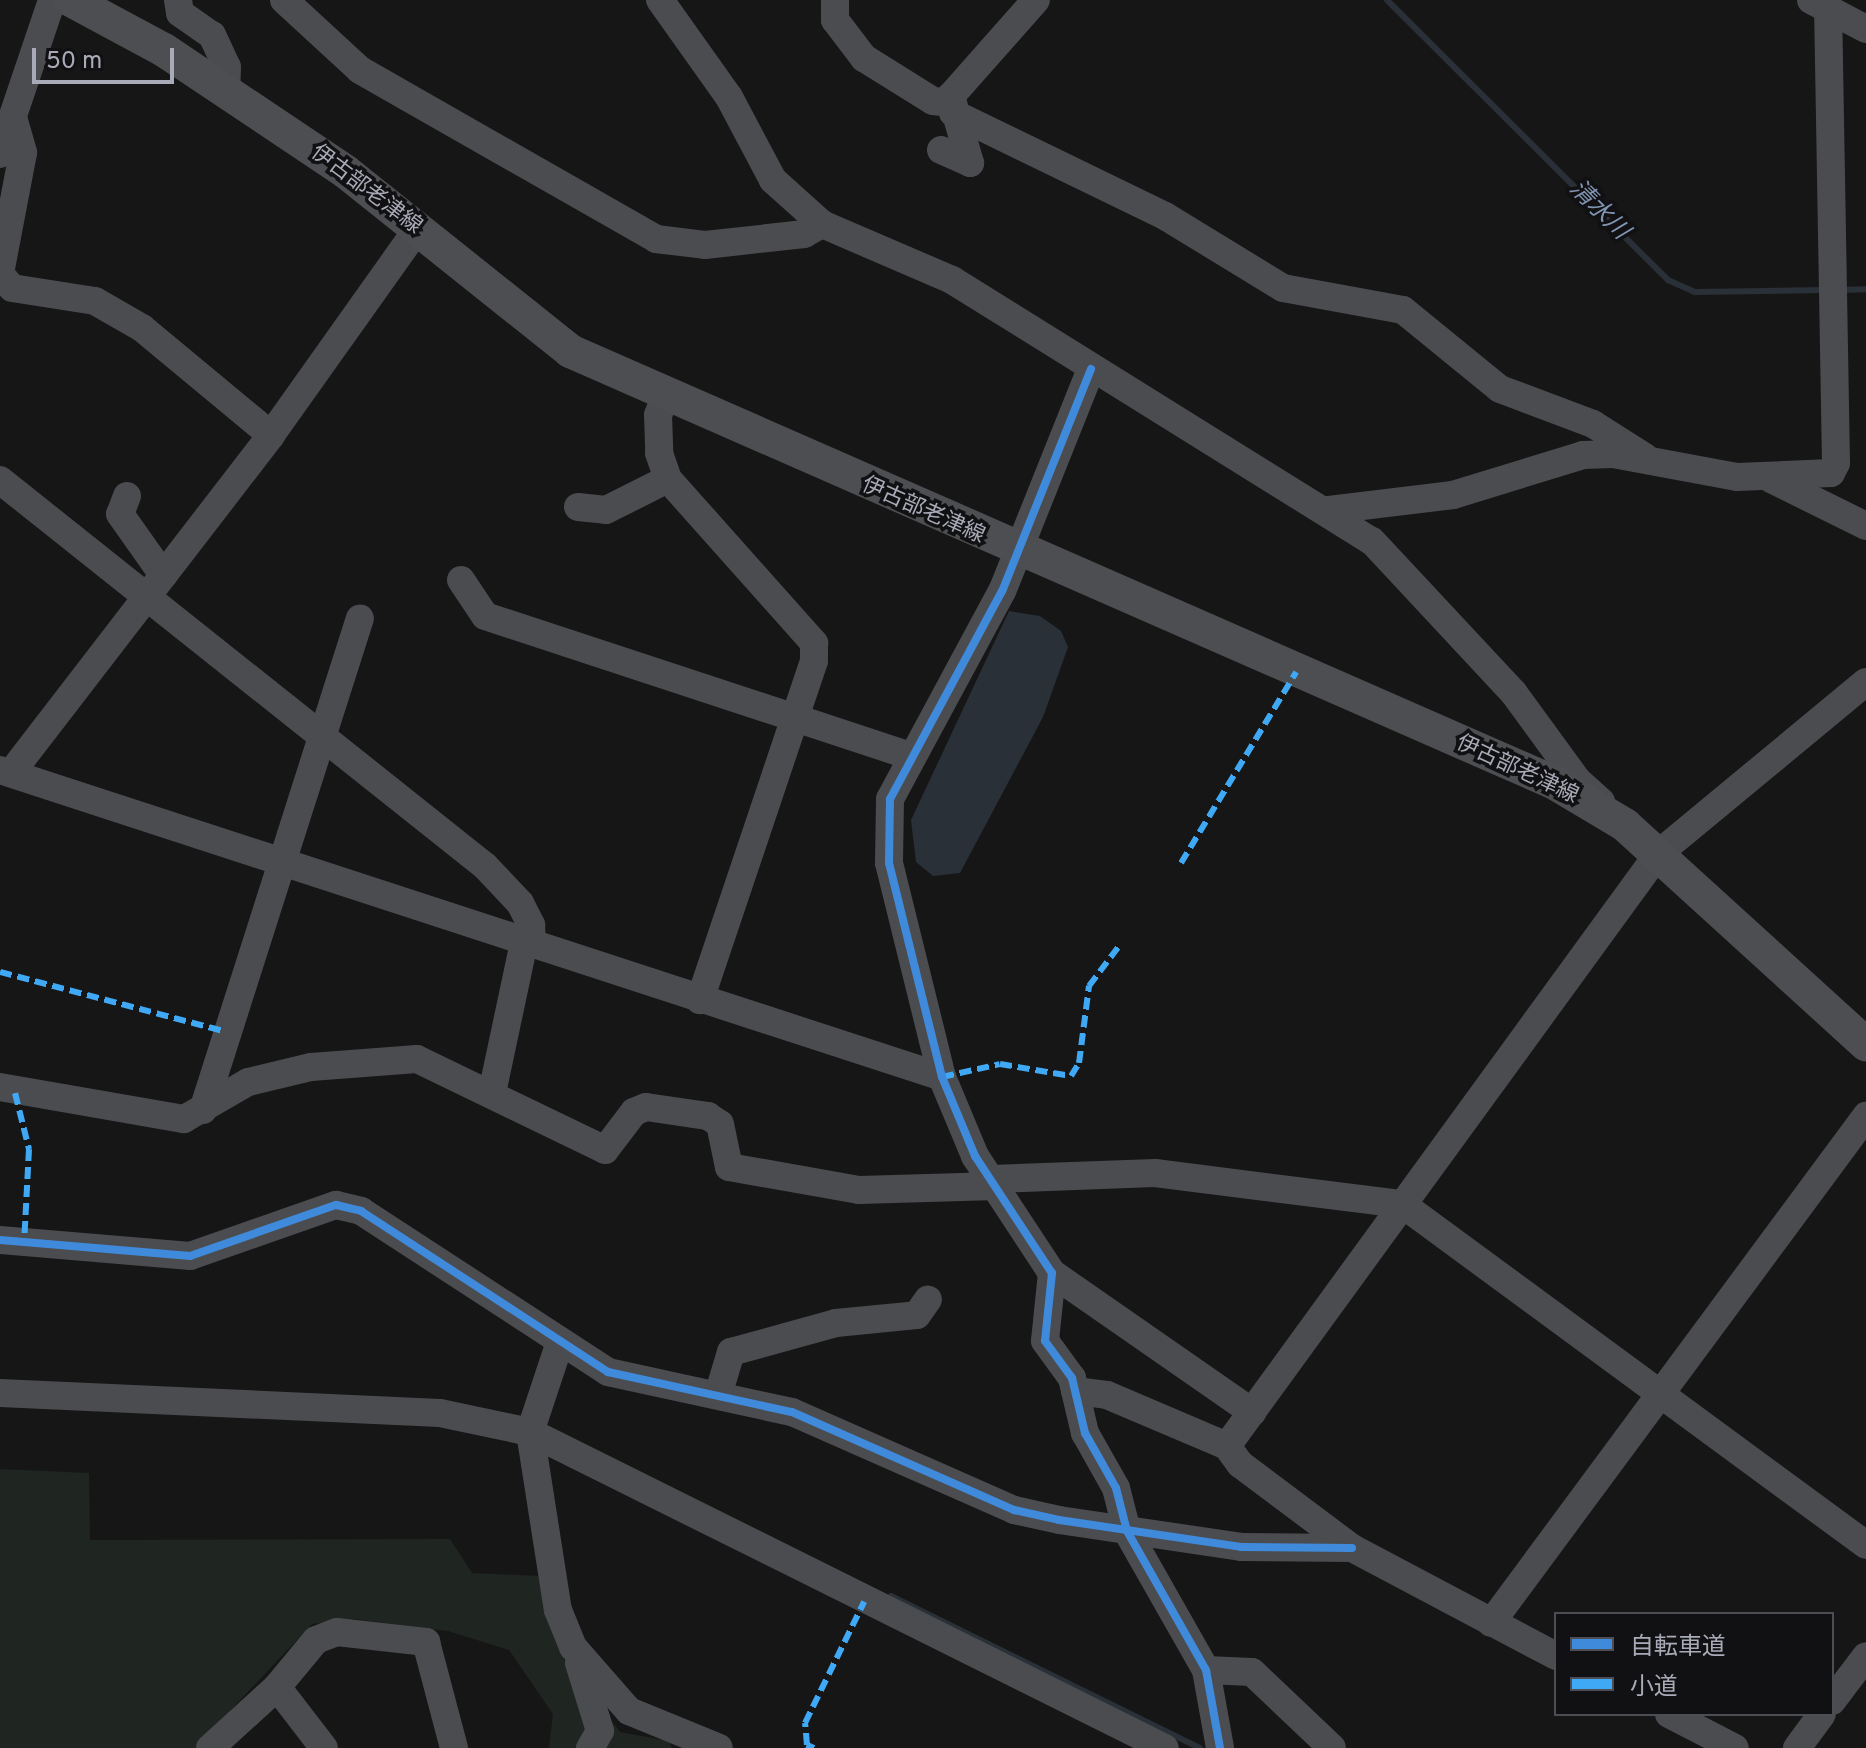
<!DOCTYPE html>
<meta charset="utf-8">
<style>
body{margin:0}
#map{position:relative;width:1866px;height:1748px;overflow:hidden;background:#161616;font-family:Overpass,"Noto Sans JP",sans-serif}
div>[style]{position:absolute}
.green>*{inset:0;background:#1f2520}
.water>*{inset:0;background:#2a3038}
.stream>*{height:6px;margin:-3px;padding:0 3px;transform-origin:3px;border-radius:3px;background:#2a3038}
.minor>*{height:28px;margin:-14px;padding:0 14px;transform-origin:14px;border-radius:14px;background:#4b4c4f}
.major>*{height:34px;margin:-17px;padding:0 17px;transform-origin:17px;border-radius:17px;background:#4d4e51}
.quiet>*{height:6px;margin-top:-3px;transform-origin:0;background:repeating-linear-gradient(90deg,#3fa9f5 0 12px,transparent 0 18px)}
.cycleway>*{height:8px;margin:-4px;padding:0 4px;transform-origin:4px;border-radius:4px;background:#408adc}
span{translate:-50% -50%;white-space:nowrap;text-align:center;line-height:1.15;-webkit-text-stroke:7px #111012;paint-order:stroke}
.street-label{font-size:22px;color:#a8abb7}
.water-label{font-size:24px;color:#8095b1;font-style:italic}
.legend{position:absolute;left:1554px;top:1612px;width:280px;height:104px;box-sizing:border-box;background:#111012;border:2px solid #4d4e54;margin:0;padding:10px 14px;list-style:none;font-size:24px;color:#a8abb7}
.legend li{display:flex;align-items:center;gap:16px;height:40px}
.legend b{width:40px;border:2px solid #4d4e54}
.scale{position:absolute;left:32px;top:48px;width:142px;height:36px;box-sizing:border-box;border:4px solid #a8abb7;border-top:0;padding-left:10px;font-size:24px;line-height:28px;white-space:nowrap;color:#a8abb7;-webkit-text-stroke:6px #111012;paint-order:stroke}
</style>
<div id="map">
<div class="green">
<i style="clip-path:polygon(0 1469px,89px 1473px,90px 1540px,450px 1539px,472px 1573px,540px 1576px,562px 1656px,620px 1732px,669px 1741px,672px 1748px,549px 1748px,553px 1714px,509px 1650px,448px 1631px,354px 1619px,312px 1624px,195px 1748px,0 1748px)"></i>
</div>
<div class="water">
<i style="clip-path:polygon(1009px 611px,1040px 616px,1061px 631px,1068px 647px,1043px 717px,960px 873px,933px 876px,916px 862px,911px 820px)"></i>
</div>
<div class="stream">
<i style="left:1387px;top:0;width:397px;rotate:44.9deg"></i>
<i style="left:1668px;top:280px;width:30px;rotate:24deg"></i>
<i style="left:1695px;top:292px;width:131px;rotate:-0.9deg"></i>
<i style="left:1842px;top:290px;width:24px;rotate:-2deg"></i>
<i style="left:891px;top:1596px;width:344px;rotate:26.2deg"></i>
</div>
<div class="minor">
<i style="left:178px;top:0;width:13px;rotate:81deg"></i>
<i style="left:180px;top:13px;width:39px;rotate:35deg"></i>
<i style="left:212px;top:35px;width:35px;rotate:65deg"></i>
<i style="left:227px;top:67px;width:24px;rotate:92deg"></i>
<i style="left:284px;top:0;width:103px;rotate:42.6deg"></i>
<i style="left:360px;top:70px;width:341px;rotate:29.7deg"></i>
<i style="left:656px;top:239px;width:49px;rotate:7deg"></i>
<i style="left:705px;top:245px;width:100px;rotate:-6.3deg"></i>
<i style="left:804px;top:234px;width:21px;rotate:-29deg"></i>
<i style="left:660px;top:0;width:119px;rotate:54.6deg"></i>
<i style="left:729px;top:97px;width:94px;rotate:62.1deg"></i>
<i style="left:773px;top:180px;width:66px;rotate:41.9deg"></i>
<i style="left:822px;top:224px;width:142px;rotate:23.3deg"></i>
<i style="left:952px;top:280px;width:494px;rotate:31.9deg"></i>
<i style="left:1372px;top:541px;width:207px;rotate:47deg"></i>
<i style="left:1513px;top:692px;width:110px;rotate:53.9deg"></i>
<i style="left:1578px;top:781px;width:31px;rotate:42deg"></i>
<i style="left:835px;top:0;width:20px;rotate:90deg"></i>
<i style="left:835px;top:20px;width:48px;rotate:52.7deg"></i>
<i style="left:864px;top:58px;width:81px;rotate:31.9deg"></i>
<i style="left:933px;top:101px;width:19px;rotate:6deg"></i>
<i style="left:1811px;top:0;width:62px;rotate:27.8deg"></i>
<i style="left:953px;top:113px;width:236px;rotate:25.9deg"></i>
<i style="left:1165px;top:216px;width:138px;rotate:31.4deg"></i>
<i style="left:1283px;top:288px;width:122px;rotate:10.4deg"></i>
<i style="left:1403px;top:310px;width:125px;rotate:39.2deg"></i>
<i style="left:1500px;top:389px;width:99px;rotate:20.6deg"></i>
<i style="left:1593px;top:424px;width:62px;rotate:32.4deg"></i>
<i style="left:13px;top:117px;width:37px;rotate:74deg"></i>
<i style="left:23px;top:153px;width:123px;rotate:100.8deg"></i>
<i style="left:0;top:274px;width:18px;rotate:49deg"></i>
<i style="left:12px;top:288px;width:84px;rotate:8.9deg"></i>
<i style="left:95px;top:301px;width:54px;rotate:29.9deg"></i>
<i style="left:142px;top:328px;width:168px;rotate:39.7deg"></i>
<i style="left:941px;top:150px;width:32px;rotate:24deg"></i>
<i style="left:970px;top:163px;width:70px;rotate:-105.8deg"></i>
<i style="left:951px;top:96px;width:128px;rotate:-48.5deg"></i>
<i style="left:0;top:154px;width:163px;rotate:-71.3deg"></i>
<i style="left:1091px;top:369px;width:239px;rotate:111.8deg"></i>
<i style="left:1002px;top:591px;width:236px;rotate:118.3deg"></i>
<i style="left:890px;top:799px;width:64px;rotate:90.9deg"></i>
<i style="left:889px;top:863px;width:220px;rotate:76.1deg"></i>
<i style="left:942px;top:1077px;width:86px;rotate:67.3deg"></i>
<i style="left:975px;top:1156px;width:140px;rotate:56.7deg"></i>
<i style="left:1052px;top:1273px;width:68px;rotate:95.9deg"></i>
<i style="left:1045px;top:1341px;width:46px;rotate:53.9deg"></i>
<i style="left:1072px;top:1378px;width:57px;rotate:76.7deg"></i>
<i style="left:1085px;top:1433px;width:63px;rotate:60.6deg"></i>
<i style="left:1116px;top:1488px;width:44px;rotate:75.7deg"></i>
<i style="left:1127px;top:1531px;width:160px;rotate:60.4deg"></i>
<i style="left:1206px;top:1670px;width:79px;rotate:79.8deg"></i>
<i style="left:665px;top:397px;width:19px;rotate:111deg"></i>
<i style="left:658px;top:415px;width:38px;rotate:88deg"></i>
<i style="left:659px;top:453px;width:28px;rotate:71deg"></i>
<i style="left:668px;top:479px;width:220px;rotate:48.3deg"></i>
<i style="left:814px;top:643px;width:18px;rotate:90deg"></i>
<i style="left:814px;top:661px;width:358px;rotate:108.6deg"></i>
<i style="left:1771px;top:479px;width:106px;rotate:26.3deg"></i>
<i style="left:0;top:480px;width:620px;rotate:38.52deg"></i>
<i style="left:485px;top:866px;width:51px;rotate:46.6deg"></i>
<i style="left:520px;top:903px;width:25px;rotate:63deg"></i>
<i style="left:531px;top:925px;width:20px;rotate:87deg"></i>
<i style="left:127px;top:496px;width:19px;rotate:111deg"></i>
<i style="left:120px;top:514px;width:75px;rotate:54.8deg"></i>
<i style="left:578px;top:507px;width:28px;rotate:6deg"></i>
<i style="left:606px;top:510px;width:69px;rotate:-26.6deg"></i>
<i style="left:1329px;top:510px;width:125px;rotate:-6.9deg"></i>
<i style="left:1453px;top:495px;width:136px;rotate:-17.1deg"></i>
<i style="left:1583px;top:455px;width:30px;rotate:-2deg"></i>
<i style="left:1613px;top:454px;width:126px;rotate:10.5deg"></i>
<i style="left:1737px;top:477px;width:94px;rotate:-2.4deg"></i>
<i style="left:1831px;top:473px;width:11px;rotate:-63deg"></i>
<i style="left:1836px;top:463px;width:451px;rotate:-91deg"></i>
<i style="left:461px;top:580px;width:43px;rotate:56.3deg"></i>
<i style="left:485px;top:616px;width:448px;rotate:18.2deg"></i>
<i style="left:0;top:770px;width:991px;rotate:18.05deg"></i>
<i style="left:11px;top:773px;width:426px;rotate:-52.4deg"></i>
<i style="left:271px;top:435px;width:254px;rotate:-54.6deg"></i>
<i style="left:0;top:1087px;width:187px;rotate:9.9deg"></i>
<i style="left:184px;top:1119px;width:74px;rotate:-30deg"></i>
<i style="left:248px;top:1082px;width:65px;rotate:-13.4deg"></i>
<i style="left:311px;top:1067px;width:106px;rotate:-4.3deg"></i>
<i style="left:417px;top:1059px;width:209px;rotate:25.8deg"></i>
<i style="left:605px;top:1150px;width:48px;rotate:-52.7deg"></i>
<i style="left:634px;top:1112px;width:13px;rotate:-23deg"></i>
<i style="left:646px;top:1107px;width:63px;rotate:8.3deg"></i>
<i style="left:708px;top:1116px;width:14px;rotate:34deg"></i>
<i style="left:720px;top:1124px;width:44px;rotate:78.2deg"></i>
<i style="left:729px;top:1167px;width:132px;rotate:10deg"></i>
<i style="left:859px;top:1190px;width:137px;rotate:-1.7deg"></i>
<i style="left:492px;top:1093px;width:153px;rotate:-78deg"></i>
<i style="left:203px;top:1110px;width:516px;rotate:-72.3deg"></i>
<i style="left:992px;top:1179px;width:163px;rotate:-2.1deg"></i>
<i style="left:1155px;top:1173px;width:249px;rotate:7.2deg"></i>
<i style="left:1402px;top:1204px;width:576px;rotate:36.31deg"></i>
<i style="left:0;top:1240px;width:191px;rotate:4.8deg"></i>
<i style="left:190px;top:1256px;width:155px;rotate:-19.3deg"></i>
<i style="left:336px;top:1205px;width:26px;rotate:13deg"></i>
<i style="left:361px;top:1211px;width:295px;rotate:33.1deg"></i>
<i style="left:608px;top:1372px;width:188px;rotate:12.3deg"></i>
<i style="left:792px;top:1412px;width:243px;rotate:23.8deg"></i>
<i style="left:1014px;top:1510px;width:46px;rotate:12.5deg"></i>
<i style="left:1059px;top:1520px;width:184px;rotate:8.4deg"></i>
<i style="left:1241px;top:1547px;width:111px;rotate:0.5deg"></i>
<i style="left:1052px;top:1273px;width:244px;rotate:34.8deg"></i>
<i style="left:559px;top:1345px;width:92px;rotate:108.4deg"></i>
<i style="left:530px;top:1432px;width:180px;rotate:81.1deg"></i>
<i style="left:558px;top:1610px;width:40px;rotate:68deg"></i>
<i style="left:573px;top:1647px;width:85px;rotate:48.8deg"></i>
<i style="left:629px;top:1711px;width:97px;rotate:22.3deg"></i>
<i style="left:1075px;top:1391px;width:32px;rotate:7deg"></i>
<i style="left:1107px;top:1395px;width:130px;rotate:23deg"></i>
<i style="left:719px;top:1392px;width:42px;rotate:-73.3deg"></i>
<i style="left:731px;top:1352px;width:109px;rotate:-15.4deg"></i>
<i style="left:836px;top:1323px;width:81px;rotate:-5.6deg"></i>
<i style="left:917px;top:1315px;width:19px;rotate:-55deg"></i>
<i style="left:0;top:1393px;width:440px;rotate:2.6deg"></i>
<i style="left:440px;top:1413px;width:92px;rotate:11.9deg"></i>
<i style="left:530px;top:1432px;width:709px;rotate:26.46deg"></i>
<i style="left:1491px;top:1623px;width:631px;rotate:-53.51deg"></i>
<i style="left:1556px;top:1656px;width:231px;rotate:-152.1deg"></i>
<i style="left:1352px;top:1548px;width:140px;rotate:-143.1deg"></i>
<i style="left:1240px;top:1464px;width:22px;rotate:-126deg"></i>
<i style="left:1227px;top:1446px;width:732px;rotate:-53.94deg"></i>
<i style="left:1658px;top:854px;width:270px;rotate:-39.6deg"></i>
<i style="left:579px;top:1663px;width:71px;rotate:72.8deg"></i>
<i style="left:600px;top:1731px;width:20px;rotate:120deg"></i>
<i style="left:1206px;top:1670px;width:46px;rotate:2.5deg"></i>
<i style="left:1252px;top:1672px;width:110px;rotate:43.5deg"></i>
<i style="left:277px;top:1687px;width:61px;rotate:-50.3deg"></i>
<i style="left:316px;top:1640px;width:22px;rotate:-21deg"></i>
<i style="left:337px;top:1632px;width:90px;rotate:6.4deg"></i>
<i style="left:426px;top:1642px;width:110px;rotate:75.2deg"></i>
<i style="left:1832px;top:1701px;width:56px;rotate:-52.9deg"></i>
<i style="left:1669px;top:1714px;width:74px;rotate:27.3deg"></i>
<i style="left:210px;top:1748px;width:91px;rotate:-42.3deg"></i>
<i style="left:277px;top:1687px;width:77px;rotate:52.4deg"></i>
<i style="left:1797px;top:1748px;width:42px;rotate:-53.7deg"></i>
</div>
<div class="major">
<i style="left:71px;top:0;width:106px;rotate:28.3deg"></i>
<i style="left:164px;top:50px;width:219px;rotate:33.8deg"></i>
<i style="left:346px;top:172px;width:287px;rotate:38.6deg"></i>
<i style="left:570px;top:351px;width:1073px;rotate:23.68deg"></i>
<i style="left:1553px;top:782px;width:84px;rotate:30.8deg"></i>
<i style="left:1625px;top:825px;width:326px;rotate:42.3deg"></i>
</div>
<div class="quiet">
<i style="left:1181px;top:863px;width:223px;rotate:-58.9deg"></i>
<i style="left:0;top:972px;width:232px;rotate:14.8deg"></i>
<i style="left:942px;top:1077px;width:59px;rotate:-12.6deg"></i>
<i style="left:1000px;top:1064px;width:72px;rotate:9.6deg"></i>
<i style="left:1071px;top:1076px;width:15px;rotate:-58deg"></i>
<i style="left:1079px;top:1063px;width:78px;rotate:-82.6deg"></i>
<i style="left:1089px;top:986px;width:50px;rotate:-53.1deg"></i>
<i style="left:15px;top:1093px;width:58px;rotate:76deg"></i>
<i style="left:29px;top:1149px;width:94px;rotate:93deg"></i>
<i style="left:814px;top:1748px;width:8px;rotate:-157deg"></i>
<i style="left:807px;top:1745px;width:22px;rotate:-95deg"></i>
<i style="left:805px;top:1723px;width:135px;rotate:-64deg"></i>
</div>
<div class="cycleway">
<i style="left:1091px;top:369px;width:239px;rotate:111.8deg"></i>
<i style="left:1002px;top:591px;width:236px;rotate:118.3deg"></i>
<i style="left:890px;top:799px;width:64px;rotate:90.9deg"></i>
<i style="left:889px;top:863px;width:220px;rotate:76.1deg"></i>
<i style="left:942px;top:1077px;width:86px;rotate:67.3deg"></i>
<i style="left:975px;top:1156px;width:140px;rotate:56.7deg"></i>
<i style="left:1052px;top:1273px;width:68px;rotate:95.9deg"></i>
<i style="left:1045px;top:1341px;width:46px;rotate:53.9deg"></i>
<i style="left:1072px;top:1378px;width:57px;rotate:76.7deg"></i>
<i style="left:1085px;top:1433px;width:63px;rotate:60.6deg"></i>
<i style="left:1116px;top:1488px;width:44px;rotate:75.7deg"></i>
<i style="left:1127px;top:1531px;width:160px;rotate:60.4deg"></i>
<i style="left:1206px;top:1670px;width:79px;rotate:79.8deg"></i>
<i style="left:0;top:1240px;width:191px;rotate:4.8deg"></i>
<i style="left:190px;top:1256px;width:155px;rotate:-19.3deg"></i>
<i style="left:336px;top:1205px;width:26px;rotate:13deg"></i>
<i style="left:361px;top:1211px;width:295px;rotate:33.1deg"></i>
<i style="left:608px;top:1372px;width:188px;rotate:12.3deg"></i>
<i style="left:792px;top:1412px;width:243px;rotate:23.8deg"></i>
<i style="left:1014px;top:1510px;width:46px;rotate:12.5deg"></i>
<i style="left:1059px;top:1520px;width:184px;rotate:8.4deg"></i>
<i style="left:1241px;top:1547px;width:111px;rotate:0.5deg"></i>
</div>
<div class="street-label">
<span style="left:366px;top:190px;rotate:37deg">伊古部老津線</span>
<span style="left:923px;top:511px;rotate:24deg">伊古部老津線</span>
<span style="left:1517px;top:770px;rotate:25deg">伊古部老津線</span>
</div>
<div class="water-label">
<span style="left:1598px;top:211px;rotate:45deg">清水川</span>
</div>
<ul class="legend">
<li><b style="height:10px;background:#408adc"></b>自転車道</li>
<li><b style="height:10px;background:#3fa9f5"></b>小道</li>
</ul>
<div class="scale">50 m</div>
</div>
